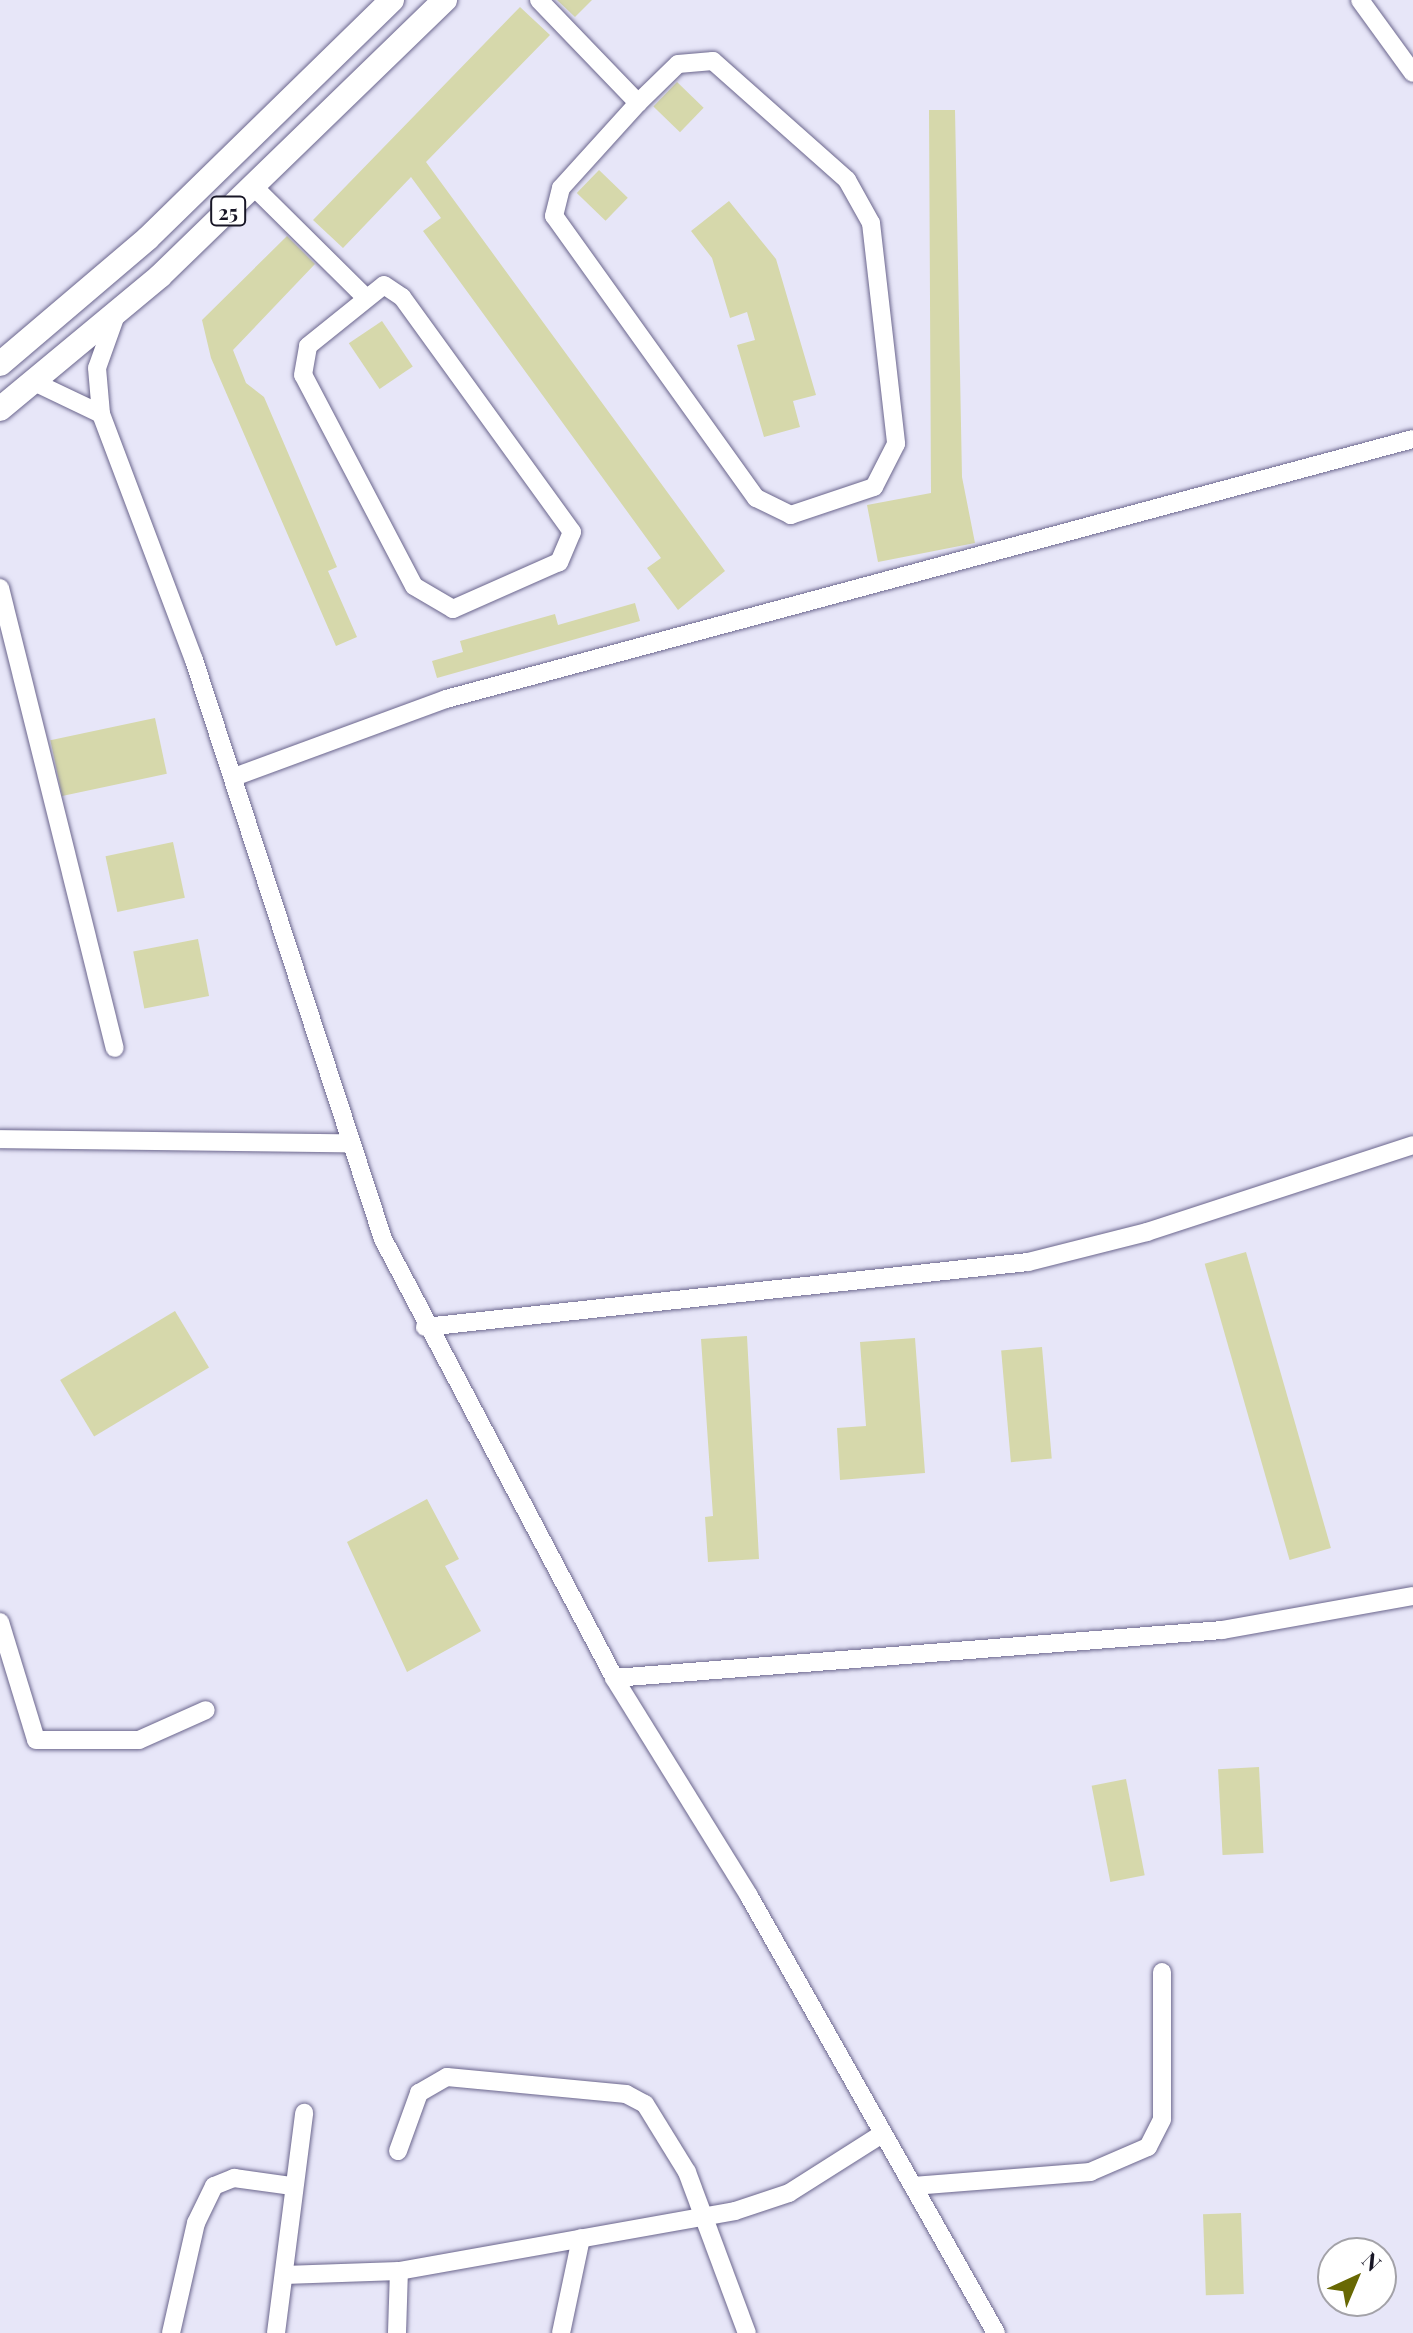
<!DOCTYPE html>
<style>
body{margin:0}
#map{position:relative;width:1413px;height:2333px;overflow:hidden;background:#e7e6f8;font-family:"Playfair Display",serif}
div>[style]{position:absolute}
.building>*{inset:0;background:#d6d8ab;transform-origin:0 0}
.roads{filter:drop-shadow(0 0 2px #6b668d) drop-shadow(0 0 2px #6b668d)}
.minor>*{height:18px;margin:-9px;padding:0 9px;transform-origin:9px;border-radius:9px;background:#fff}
.major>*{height:24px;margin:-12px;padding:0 12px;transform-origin:12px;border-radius:12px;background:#fff}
span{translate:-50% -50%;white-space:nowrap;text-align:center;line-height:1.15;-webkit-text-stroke:6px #fff;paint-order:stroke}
.shield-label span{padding:2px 6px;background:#fff;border:2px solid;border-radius:6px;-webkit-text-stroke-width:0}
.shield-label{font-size:20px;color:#181626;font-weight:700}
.north{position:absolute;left:1317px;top:2237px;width:80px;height:80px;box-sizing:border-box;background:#fff;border:2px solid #a3a2a8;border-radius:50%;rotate:44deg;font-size:22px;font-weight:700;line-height:32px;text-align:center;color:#181626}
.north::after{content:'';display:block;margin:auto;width:28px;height:36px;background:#686803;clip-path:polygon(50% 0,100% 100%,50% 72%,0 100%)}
</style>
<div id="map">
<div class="building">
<i style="clip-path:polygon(557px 0,592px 0,575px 17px)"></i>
<i style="clip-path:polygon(520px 7px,550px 35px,426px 162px,725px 571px,678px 610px,647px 568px,661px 558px,423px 231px,441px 218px,411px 177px,343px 248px,313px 220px)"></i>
<i style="left:677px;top:82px;width:37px;height:34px;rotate:44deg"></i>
<i style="clip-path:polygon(929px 110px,955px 110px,962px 477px,975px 543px,878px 562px,867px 505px,931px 493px)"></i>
<i style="left:599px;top:170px;width:40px;height:32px;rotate:44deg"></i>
<i style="clip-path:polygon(729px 201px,776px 259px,816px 395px,793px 401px,800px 427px,764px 437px,737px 345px,755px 340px,747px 312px,730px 318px,712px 258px,691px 231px)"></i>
<i style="clip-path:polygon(287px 236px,315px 264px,233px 350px,246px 383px,264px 397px,337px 567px,328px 571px,357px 637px,336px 646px,211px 358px,202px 320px)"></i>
<i style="left:382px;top:321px;width:55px;height:40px;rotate:56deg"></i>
<i style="clip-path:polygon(635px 603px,640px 621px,437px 678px,432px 661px,463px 652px,460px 641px,555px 614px,558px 625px)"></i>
<i style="left:155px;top:718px;width:57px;height:107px;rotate:78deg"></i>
<i style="left:173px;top:842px;width:57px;height:69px;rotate:78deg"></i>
<i style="left:198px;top:939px;width:58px;height:66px;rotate:79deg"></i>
<i style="left:1246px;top:1252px;width:308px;height:43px;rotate:74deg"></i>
<i style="left:175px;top:1311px;width:66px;height:134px;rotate:59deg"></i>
<i style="clip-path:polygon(747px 1336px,759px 1559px,708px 1562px,705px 1517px,713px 1516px,701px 1339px)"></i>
<i style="clip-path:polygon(915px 1338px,925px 1473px,840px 1480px,837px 1428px,866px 1426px,860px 1342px)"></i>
<i style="left:1042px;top:1347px;width:112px;height:41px;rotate:85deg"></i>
<i style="clip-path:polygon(427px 1499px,459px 1559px,445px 1566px,481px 1631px,407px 1672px,347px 1542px)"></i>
<i style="left:1259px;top:1767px;width:86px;height:41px;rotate:87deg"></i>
<i style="left:1126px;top:1779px;width:98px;height:35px;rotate:79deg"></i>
<i style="left:1241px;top:2213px;width:81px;height:38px;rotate:88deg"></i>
</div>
<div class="roads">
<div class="minor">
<i style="left:539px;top:0;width:143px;rotate:46.1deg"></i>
<i style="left:638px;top:103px;width:56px;rotate:-44.3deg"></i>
<i style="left:678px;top:64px;width:35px;rotate:-5deg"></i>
<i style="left:713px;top:61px;width:179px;rotate:41.6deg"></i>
<i style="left:847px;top:180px;width:49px;rotate:60.8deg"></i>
<i style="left:871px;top:223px;width:222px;rotate:83.5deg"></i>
<i style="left:896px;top:444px;width:48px;rotate:117.1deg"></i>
<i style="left:874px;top:487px;width:88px;rotate:161.4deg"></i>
<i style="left:791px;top:515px;width:39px;rotate:-154deg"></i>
<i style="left:756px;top:498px;width:347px;rotate:-125.6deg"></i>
<i style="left:554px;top:216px;width:29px;rotate:-76deg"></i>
<i style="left:561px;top:188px;width:115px;rotate:-47.8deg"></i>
<i style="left:1360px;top:0;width:90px;rotate:54deg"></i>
<i style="left:253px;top:186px;width:156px;rotate:44.7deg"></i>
<i style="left:384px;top:285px;width:22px;rotate:34deg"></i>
<i style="left:402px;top:297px;width:290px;rotate:54.1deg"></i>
<i style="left:572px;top:532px;width:33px;rotate:113deg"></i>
<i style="left:559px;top:562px;width:116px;rotate:156.1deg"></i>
<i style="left:453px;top:609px;width:45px;rotate:-149.5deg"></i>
<i style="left:414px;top:586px;width:238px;rotate:-117.7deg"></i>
<i style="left:303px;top:375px;width:29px;rotate:-80deg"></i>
<i style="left:308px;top:346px;width:97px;rotate:-38.8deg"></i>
<i style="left:116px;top:315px;width:56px;rotate:109.7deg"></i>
<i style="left:97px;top:368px;width:46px;rotate:85deg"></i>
<i style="left:101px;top:414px;width:263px;rotate:69.3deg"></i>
<i style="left:194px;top:660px;width:609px;rotate:71.92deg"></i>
<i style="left:383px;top:1239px;width:496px;rotate:62.2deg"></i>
<i style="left:614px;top:1678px;width:256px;rotate:58.2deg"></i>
<i style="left:749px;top:1896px;width:502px;rotate:60.52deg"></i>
<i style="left:34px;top:382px;width:74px;rotate:25.5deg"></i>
<i style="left:0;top:588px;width:474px;rotate:76deg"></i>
<i style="left:234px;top:777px;width:226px;rotate:-20.2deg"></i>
<i style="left:446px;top:699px;width:1001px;rotate:-15.05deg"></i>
<i style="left:0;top:1139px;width:350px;rotate:0.7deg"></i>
<i style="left:425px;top:1327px;width:606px;rotate:-6.15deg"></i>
<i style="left:1028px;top:1262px;width:123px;rotate:-14.1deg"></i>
<i style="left:1147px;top:1232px;width:280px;rotate:-18.1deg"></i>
<i style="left:0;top:1622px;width:123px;rotate:73deg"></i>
<i style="left:36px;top:1740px;width:103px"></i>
<i style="left:139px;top:1740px;width:73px;rotate:-24.1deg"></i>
<i style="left:614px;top:1678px;width:610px;rotate:-4.51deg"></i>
<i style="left:1222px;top:1630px;width:194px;rotate:-10.1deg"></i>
<i style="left:398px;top:2151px;width:62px;rotate:-70.1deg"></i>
<i style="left:419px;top:2093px;width:32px;rotate:-30deg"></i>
<i style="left:447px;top:2077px;width:180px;rotate:5.4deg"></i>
<i style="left:626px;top:2094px;width:21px;rotate:28deg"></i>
<i style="left:645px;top:2104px;width:80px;rotate:58.3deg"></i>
<i style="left:687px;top:2172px;width:172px;rotate:69.6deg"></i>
<i style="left:913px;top:2186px;width:178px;rotate:-4.5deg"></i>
<i style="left:1090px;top:2172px;width:63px;rotate:-23.3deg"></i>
<i style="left:1148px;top:2147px;width:31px;rotate:-63deg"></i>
<i style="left:1162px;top:2119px;width:147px;rotate:-90deg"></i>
<i style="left:284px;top:2275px;width:115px;rotate:-2deg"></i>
<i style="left:399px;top:2271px;width:341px;rotate:-10.1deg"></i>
<i style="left:735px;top:2211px;width:57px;rotate:-18.4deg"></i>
<i style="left:789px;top:2193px;width:110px;rotate:-32.4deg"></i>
<i style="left:171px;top:2333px;width:113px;rotate:-77.2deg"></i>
<i style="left:196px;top:2223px;width:41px;rotate:-64.1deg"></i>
<i style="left:214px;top:2186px;width:22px;rotate:-22deg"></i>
<i style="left:234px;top:2178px;width:59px;rotate:7.9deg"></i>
<i style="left:276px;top:2333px;width:222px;rotate:-82.7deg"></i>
<i style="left:397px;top:2333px;width:62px;rotate:-88.2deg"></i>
<i style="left:561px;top:2333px;width:97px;rotate:-78.1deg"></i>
</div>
<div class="major">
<i style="left:0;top:364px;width:194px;rotate:-40.4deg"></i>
<i style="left:148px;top:238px;width:341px;rotate:-44.3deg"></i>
<i style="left:0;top:409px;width:208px;rotate:-39.7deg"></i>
<i style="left:160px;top:276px;width:397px;rotate:-44.1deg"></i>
</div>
</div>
<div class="shield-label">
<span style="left:228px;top:211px">25</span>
</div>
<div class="north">N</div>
</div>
